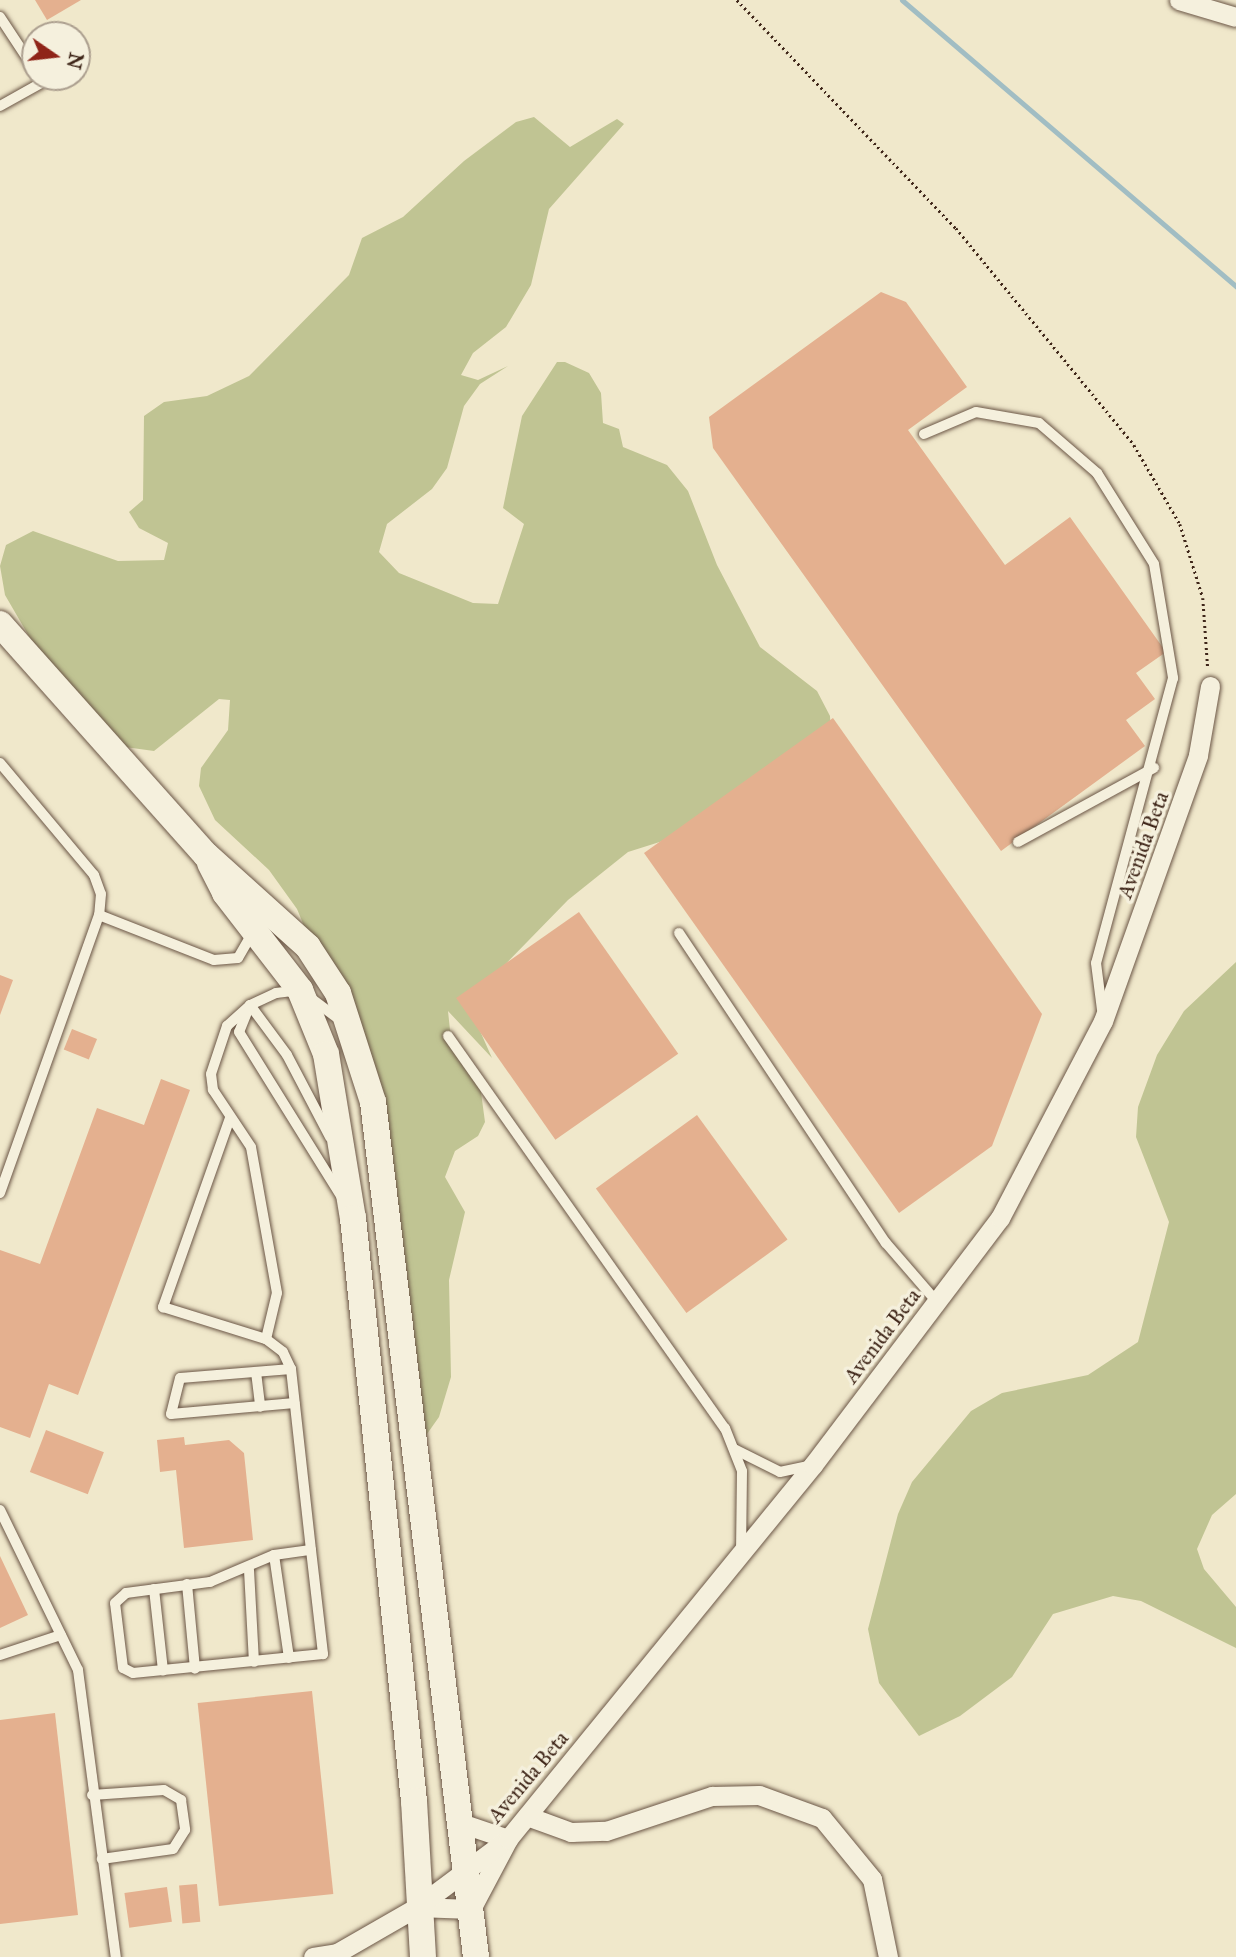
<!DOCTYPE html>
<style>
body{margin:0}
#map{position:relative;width:1236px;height:1957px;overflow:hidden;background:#f0e8cb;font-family:"IM FELL Great Primer",serif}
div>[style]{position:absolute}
.green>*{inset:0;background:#c0c493}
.stream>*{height:5px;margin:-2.5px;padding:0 2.5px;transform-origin:2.5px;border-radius:2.5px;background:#a1bdc3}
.building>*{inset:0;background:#e4b08f;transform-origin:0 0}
.path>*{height:2.5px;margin-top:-1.25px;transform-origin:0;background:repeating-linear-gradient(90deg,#3f2619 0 2px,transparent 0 5.5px)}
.roads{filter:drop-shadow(0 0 2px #6b5646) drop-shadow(0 0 2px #6b5646)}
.lane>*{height:10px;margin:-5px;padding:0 5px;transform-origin:5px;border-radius:5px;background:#f5f0dd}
.street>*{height:19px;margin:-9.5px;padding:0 9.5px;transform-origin:9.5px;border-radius:9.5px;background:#f5f0dd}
.secondary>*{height:26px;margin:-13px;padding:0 13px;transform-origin:13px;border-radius:13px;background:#f5f0dd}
span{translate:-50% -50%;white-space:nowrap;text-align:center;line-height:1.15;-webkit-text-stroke:7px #f5f0dd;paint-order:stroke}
.street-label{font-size:21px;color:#3f2619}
.north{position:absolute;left:21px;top:21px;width:70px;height:70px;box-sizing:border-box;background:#f5f0dd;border:2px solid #ac9f8f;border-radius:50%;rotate:104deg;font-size:19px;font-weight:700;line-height:28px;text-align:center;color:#3f2619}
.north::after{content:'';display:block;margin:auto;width:24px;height:32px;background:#8f2418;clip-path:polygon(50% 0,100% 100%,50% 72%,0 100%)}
</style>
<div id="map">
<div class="green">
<i style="clip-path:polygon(534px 117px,570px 147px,617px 119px,624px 124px,549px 209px,531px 285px,506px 327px,473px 353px,461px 375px,478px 380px,508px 366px,480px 384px,464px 406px,447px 468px,432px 489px,387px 524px,379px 552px,399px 573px,473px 603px,498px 604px,524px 524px,503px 508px,522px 416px,557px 362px,565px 362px,589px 373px,601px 393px,603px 423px,619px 429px,623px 447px,667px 465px,688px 491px,717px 565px,760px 647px,817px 691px,830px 716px,831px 736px,688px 833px,628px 852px,568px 900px,487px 983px,473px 1015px,492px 1058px,448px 1011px,450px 1030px,480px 1085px,485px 1122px,478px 1136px,455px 1151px,445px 1177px,465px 1212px,449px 1280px,451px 1377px,439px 1417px,410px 1458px,370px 1085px,297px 909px,269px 870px,215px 820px,199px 786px,201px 768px,228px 730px,230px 700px,219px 699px,154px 751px,125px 747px,34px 645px,5px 595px,0 566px,6px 545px,33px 531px,118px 561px,164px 560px,168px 543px,139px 528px,129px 512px,143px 500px,144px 416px,164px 402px,207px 396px,249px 376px,349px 275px,362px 238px,403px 217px,464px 161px,516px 122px)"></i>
<i style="clip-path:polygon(1236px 962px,1236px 1494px,1212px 1515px,1197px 1549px,1204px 1569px,1236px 1607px,1236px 1648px,1141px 1601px,1113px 1596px,1053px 1614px,1012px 1677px,960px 1716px,919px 1736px,879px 1683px,868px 1629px,898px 1514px,912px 1482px,971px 1411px,1002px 1393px,1088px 1375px,1138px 1342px,1169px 1222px,1136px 1137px,1138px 1107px,1157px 1055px,1184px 1011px)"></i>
</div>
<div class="stream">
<i style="left:902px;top:0;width:440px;rotate:40.6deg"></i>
</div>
<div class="building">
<i style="clip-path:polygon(35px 0,81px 0,47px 20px)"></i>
<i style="clip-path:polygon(881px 292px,906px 302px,967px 387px,908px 430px,1005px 565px,1070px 517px,1166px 652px,1136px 673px,1155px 699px,1126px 720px,1145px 746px,1001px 851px,713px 448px,709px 417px)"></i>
<i style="clip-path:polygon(833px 718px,1042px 1014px,992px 1146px,899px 1213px,644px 853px)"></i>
<i style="left:579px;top:912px;width:173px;height:150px;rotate:55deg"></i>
<i style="clip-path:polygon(0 975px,13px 980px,0 1015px)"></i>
<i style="left:72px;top:1029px;width:27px;height:22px;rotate:22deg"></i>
<i style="clip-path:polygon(161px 1079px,190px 1090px,78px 1395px,49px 1384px,30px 1438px,0 1427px,0 1250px,40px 1264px,97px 1108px,144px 1125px)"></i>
<i style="left:697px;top:1115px;width:154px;height:125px;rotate:54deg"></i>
<i style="left:46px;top:1430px;width:62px;height:45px;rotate:21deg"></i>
<i style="clip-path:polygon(184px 1437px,185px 1445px,229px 1440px,244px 1453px,253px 1540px,184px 1548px,176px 1470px,160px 1472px,157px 1440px)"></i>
<i style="clip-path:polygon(0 1556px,28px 1615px,0 1628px)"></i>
<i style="left:312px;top:1691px;width:204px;height:115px;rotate:84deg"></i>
<i style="clip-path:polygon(55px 1713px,78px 1915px,0 1924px,0 1720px)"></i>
<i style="left:197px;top:1884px;width:38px;height:18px;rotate:85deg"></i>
<i style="left:167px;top:1887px;width:35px;height:43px;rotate:82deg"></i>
</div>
<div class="path">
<i style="left:737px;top:0;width:316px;rotate:46.2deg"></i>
<i style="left:956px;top:228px;width:281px;rotate:50.6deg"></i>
<i style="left:1134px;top:445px;width:91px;rotate:59.8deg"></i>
<i style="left:1180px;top:524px;width:77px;rotate:72.7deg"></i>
<i style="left:1203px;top:598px;width:71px;rotate:86deg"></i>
</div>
<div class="roads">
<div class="lane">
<i style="left:0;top:17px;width:64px;rotate:56.6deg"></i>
<i style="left:0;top:106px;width:49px;rotate:-29.2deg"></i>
<i style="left:43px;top:82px;width:6px;rotate:-129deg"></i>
<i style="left:924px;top:434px;width:56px;rotate:-22.9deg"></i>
<i style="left:976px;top:412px;width:64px;rotate:9.9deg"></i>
<i style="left:1039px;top:423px;width:77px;rotate:40.8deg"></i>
<i style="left:1097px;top:473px;width:107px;rotate:57.9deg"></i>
<i style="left:1154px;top:564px;width:116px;rotate:80.5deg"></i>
<i style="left:1173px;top:678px;width:295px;rotate:105.1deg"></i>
<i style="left:1096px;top:963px;width:47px;rotate:82.7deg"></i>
<i style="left:0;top:763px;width:146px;rotate:50deg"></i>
<i style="left:94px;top:875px;width:20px;rotate:70deg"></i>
<i style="left:101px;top:894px;width:21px;rotate:95deg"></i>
<i style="left:99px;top:915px;width:295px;rotate:109.6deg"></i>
<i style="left:1018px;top:842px;width:155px;rotate:-28.6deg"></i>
<i style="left:99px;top:915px;width:123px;rotate:21.4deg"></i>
<i style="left:214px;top:960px;width:24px;rotate:-5deg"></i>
<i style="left:238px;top:958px;width:30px;rotate:-60deg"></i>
<i style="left:679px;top:933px;width:373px;rotate:56.3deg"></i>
<i style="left:886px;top:1243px;width:78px;rotate:49.2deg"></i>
<i style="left:336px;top:1017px;width:45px;rotate:-143.1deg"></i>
<i style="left:300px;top:990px;width:24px;rotate:173deg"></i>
<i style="left:276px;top:993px;width:29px;rotate:155deg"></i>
<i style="left:250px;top:1005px;width:29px;rotate:112deg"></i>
<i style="left:239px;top:1032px;width:193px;rotate:58.1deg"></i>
<i style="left:448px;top:1036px;width:480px;rotate:54.8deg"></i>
<i style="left:725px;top:1428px;width:46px;rotate:68.4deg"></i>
<i style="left:742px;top:1471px;width:78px;rotate:90.7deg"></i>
<i style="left:230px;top:1118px;width:201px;rotate:109.5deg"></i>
<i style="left:163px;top:1307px;width:108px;rotate:17.3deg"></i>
<i style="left:266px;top:1339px;width:21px;rotate:37deg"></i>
<i style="left:283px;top:1352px;width:19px;rotate:65deg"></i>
<i style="left:291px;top:1369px;width:182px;rotate:83.7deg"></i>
<i style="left:311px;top:1550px;width:105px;rotate:83.4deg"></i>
<i style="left:323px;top:1654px;width:191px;rotate:174.3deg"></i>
<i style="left:133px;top:1673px;width:11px;rotate:-153deg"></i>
<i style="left:123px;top:1668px;width:65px;rotate:-97deg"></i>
<i style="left:115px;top:1603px;width:15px;rotate:-42deg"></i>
<i style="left:126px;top:1593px;width:85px;rotate:-7.5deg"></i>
<i style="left:210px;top:1582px;width:69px;rotate:-22.9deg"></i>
<i style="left:274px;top:1555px;width:37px;rotate:-8deg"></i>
<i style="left:266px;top:1339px;width:47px;rotate:-76.6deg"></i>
<i style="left:277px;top:1293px;width:148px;rotate:-100.1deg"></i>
<i style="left:251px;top:1147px;width:69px;rotate:-123.7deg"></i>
<i style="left:213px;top:1090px;width:16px;rotate:-97deg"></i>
<i style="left:211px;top:1074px;width:51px;rotate:-71.6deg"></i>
<i style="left:227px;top:1026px;width:31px;rotate:-42deg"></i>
<i style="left:250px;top:1005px;width:62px;rotate:53.5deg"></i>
<i style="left:287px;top:1055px;width:93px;rotate:62.3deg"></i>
<i style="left:291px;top:1369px;width:111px;rotate:175.4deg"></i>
<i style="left:180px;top:1378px;width:37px;rotate:104deg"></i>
<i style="left:171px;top:1414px;width:124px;rotate:-5.1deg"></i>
<i style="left:256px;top:1372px;width:35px;rotate:83deg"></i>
<i style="left:734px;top:1449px;width:51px;rotate:26.6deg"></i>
<i style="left:780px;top:1472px;width:29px;rotate:-12deg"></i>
<i style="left:0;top:1510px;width:178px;rotate:64deg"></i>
<i style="left:78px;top:1670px;width:290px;rotate:82.5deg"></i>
<i style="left:274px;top:1555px;width:104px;rotate:81.7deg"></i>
<i style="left:249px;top:1570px;width:92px;rotate:86.9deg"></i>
<i style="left:187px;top:1584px;width:85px;rotate:84.6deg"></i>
<i style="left:154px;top:1589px;width:82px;rotate:83.7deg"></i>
<i style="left:0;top:1655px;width:64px;rotate:-18.2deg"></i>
<i style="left:92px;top:1795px;width:72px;rotate:-4deg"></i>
<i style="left:164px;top:1790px;width:20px;rotate:30deg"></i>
<i style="left:181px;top:1800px;width:30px;rotate:82deg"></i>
<i style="left:185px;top:1830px;width:22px;rotate:122deg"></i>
<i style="left:173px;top:1849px;width:72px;rotate:172deg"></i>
</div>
<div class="street">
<i style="left:1179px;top:0;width:59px;rotate:16.6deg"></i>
<i style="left:527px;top:1816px;width:47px;rotate:20deg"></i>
<i style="left:571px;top:1832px;width:35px;rotate:-2deg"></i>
<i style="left:606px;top:1831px;width:112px;rotate:-18.3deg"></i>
<i style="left:712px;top:1796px;width:47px;rotate:-1.2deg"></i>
<i style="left:759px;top:1795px;width:67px;rotate:20.1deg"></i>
<i style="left:822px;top:1818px;width:79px;rotate:50.7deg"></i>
<i style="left:872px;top:1879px;width:80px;rotate:78.4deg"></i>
<i style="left:417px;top:1907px;width:54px;rotate:2.1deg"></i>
<i style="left:471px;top:1909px;width:79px;rotate:-62.1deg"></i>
<i style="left:508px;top:1839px;width:53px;rotate:-161.2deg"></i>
<i style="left:313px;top:1957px;width:24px;rotate:-9deg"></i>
<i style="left:337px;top:1953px;width:92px;rotate:-29.9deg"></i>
<i style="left:417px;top:1907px;width:114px;rotate:-36.8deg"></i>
<i style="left:508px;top:1839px;width:483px;rotate:-50.8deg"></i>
<i style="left:813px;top:1465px;width:310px;rotate:-52.9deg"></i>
<i style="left:1000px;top:1218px;width:222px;rotate:-62.4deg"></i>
<i style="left:1103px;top:1021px;width:282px;rotate:-70.3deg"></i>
<i style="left:1198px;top:755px;width:70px;rotate:-80.1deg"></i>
</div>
<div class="secondary">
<i style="left:0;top:624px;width:310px;rotate:48.3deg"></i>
<i style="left:206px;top:855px;width:137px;rotate:42deg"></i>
<i style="left:308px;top:947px;width:55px;rotate:56.9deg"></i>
<i style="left:338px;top:993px;width:114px;rotate:72.2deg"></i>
<i style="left:373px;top:1102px;width:861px;rotate:83.13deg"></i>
<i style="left:210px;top:863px;width:34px;rotate:63deg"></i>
<i style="left:225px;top:893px;width:123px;rotate:52.3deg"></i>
<i style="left:300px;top:990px;width:69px;rotate:67.9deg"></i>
<i style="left:326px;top:1054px;width:166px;rotate:80.7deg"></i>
<i style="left:353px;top:1218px;width:586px;rotate:84.03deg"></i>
<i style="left:414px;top:1801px;width:156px;rotate:86.7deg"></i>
</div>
</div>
<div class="street-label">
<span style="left:1143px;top:845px;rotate:-70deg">Avenida Beta</span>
<span style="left:882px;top:1336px;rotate:-53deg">Avenida Beta</span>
<span style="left:528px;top:1777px;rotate:-50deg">Avenida Beta</span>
</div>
<div class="north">N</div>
</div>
